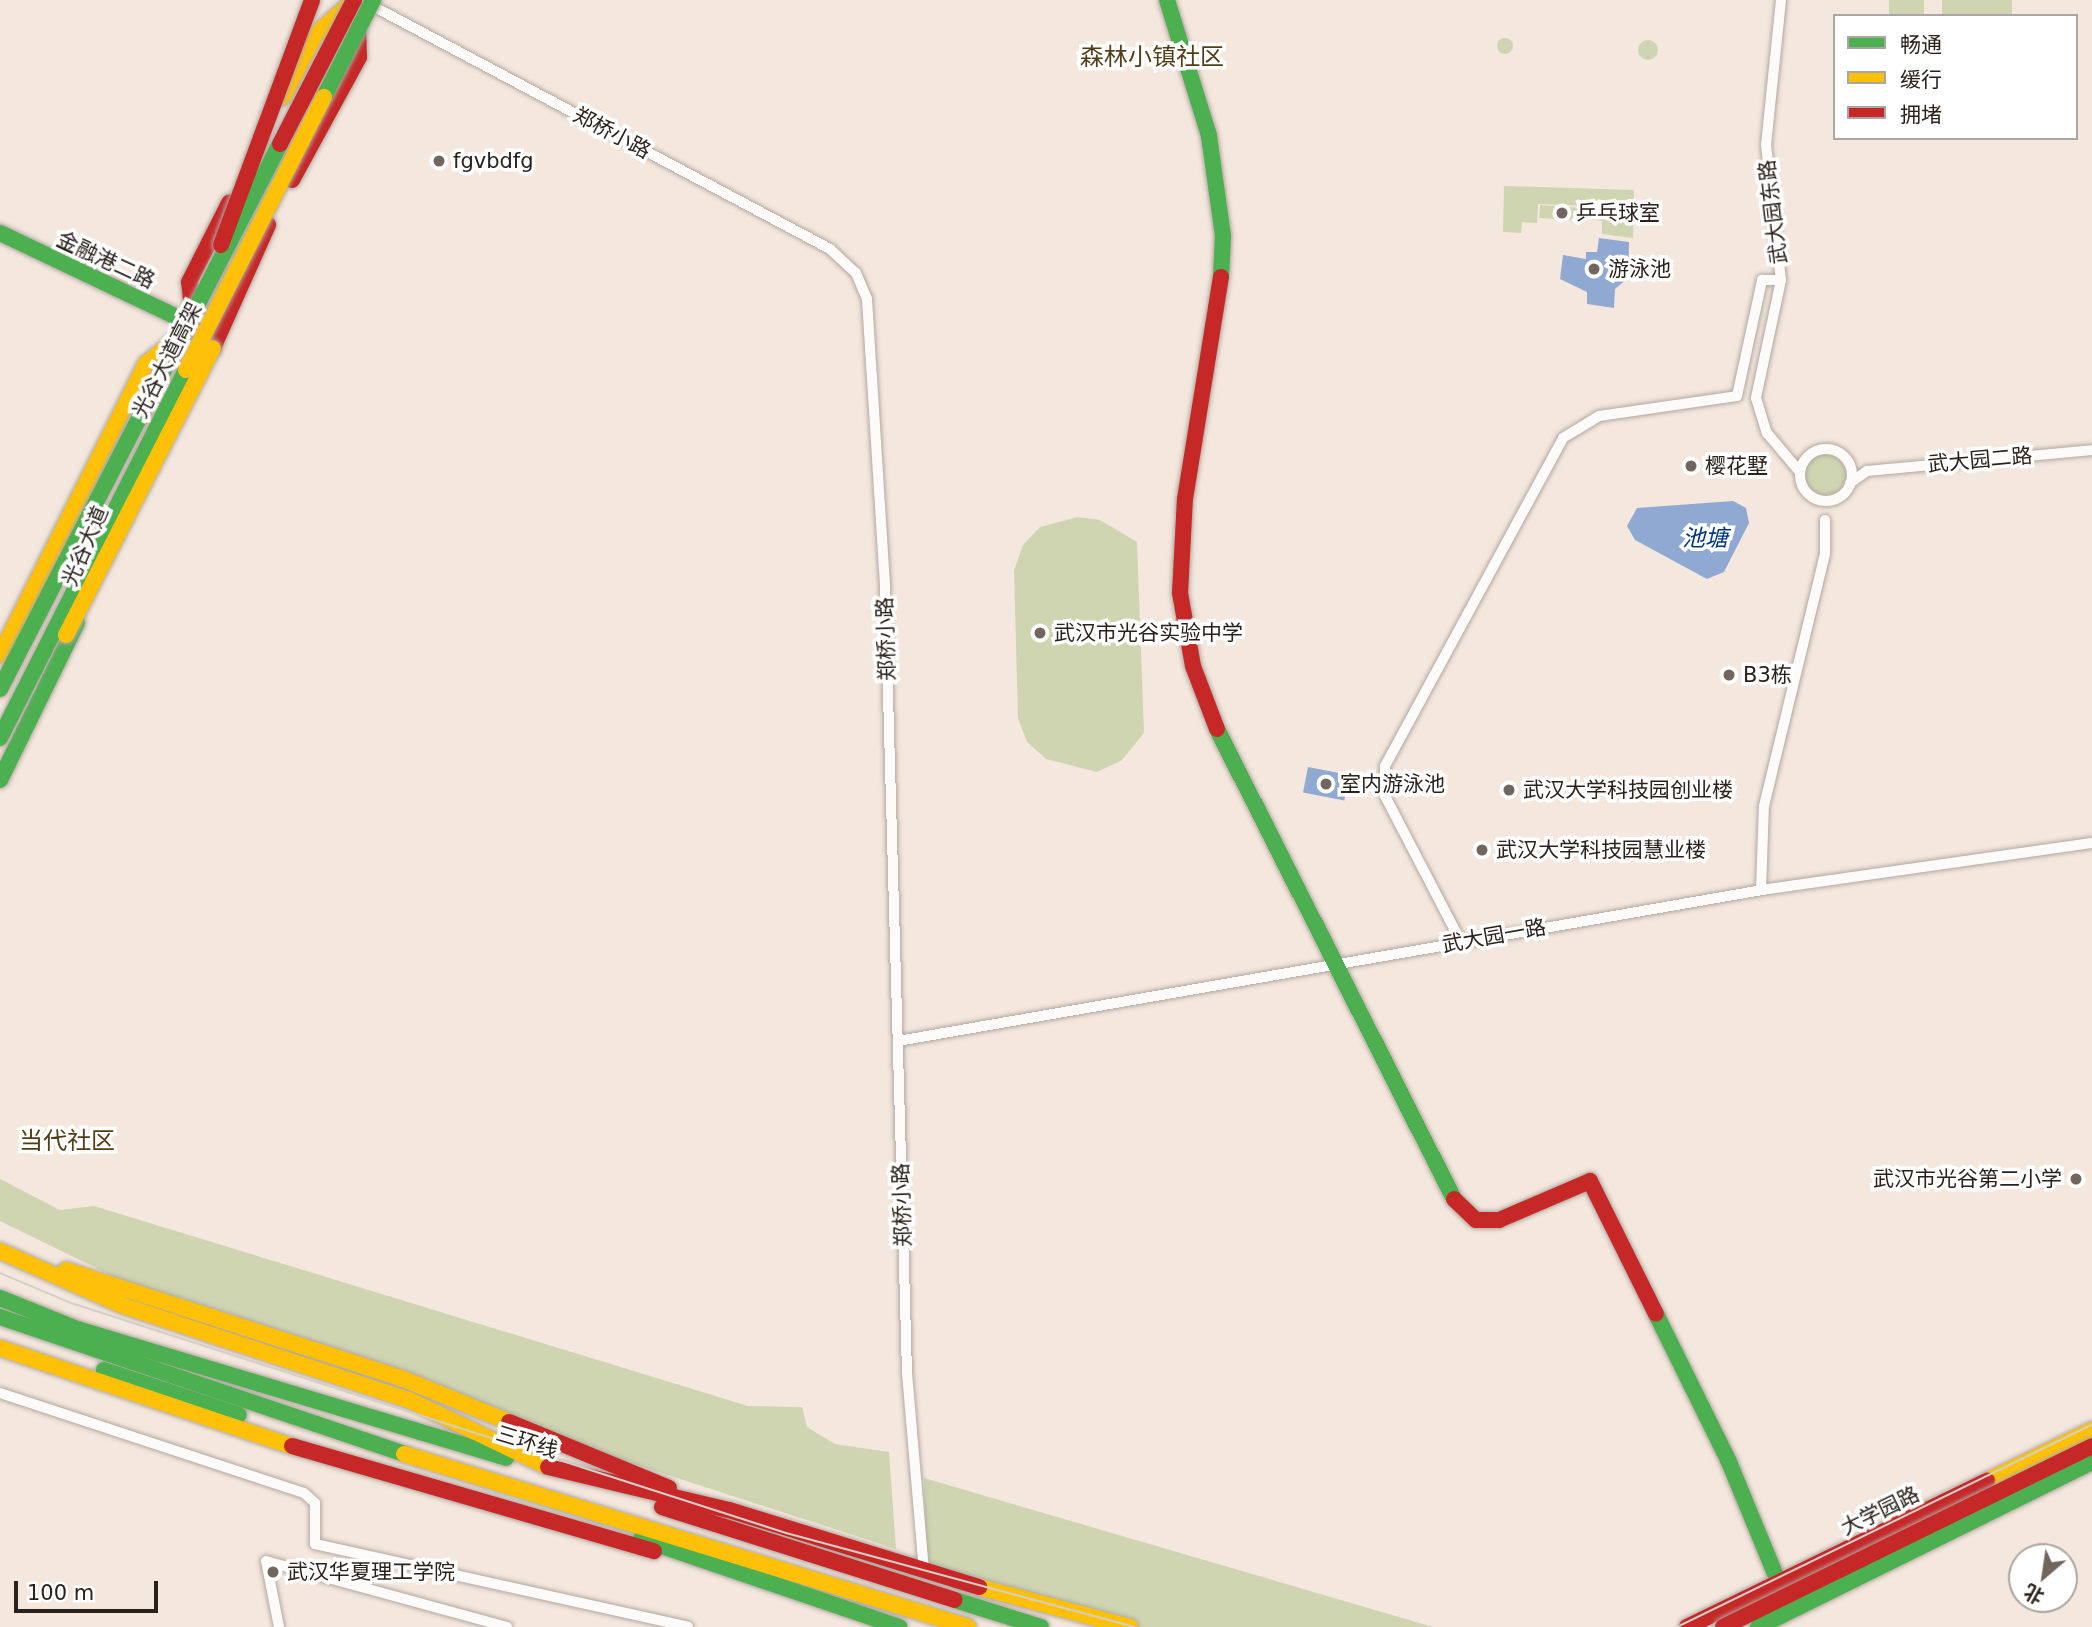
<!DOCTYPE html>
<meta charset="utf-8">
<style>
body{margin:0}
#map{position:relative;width:2092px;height:1627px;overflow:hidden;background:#f4e7dd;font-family:"DejaVu Sans","Noto Sans SC",sans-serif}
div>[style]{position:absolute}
.green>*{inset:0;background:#cfd5b1;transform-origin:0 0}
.round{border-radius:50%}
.water>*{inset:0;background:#90a9d3;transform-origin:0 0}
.roads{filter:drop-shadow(0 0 2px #b1a8a0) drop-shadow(0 0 2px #b1a8a0)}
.street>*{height:10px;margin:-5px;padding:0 5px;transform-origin:5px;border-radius:5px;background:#fdfbfa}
.street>.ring{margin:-5px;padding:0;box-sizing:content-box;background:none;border:10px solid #fdfbfa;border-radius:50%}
.fast>*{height:16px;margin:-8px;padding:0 8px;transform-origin:8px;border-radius:8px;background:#4caf50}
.slow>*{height:16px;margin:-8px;padding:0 8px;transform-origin:8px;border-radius:8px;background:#ffc107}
.jam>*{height:16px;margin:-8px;padding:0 8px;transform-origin:8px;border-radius:8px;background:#c62828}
.tram>*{height:2px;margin:-1px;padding:0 1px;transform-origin:1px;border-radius:1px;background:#d1cecb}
.bridges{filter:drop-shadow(0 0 2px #b1a8a0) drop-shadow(0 0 2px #b1a8a0)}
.fast-bridge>*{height:16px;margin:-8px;padding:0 8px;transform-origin:8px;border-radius:8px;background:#4caf50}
.slow-bridge>*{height:16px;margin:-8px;padding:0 8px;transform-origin:8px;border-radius:8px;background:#ffc107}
.jam-bridge>*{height:16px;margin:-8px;padding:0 8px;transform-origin:8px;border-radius:8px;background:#c62828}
.dots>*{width:19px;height:19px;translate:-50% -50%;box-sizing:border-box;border:4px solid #fff;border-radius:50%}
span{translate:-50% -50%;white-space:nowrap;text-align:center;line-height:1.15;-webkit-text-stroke:7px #fff;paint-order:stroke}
.street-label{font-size:21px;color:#2a211a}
.poi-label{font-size:21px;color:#2a211a}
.left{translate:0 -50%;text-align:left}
.right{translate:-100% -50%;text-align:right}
.water-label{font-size:23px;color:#003681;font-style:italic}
.quarter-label{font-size:24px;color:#513d18}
.legend{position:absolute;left:1833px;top:14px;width:245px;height:126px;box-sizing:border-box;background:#fff;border:2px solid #aaa6a3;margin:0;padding:9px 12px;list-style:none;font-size:21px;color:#2a211a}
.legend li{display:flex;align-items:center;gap:14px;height:35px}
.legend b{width:35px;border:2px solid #aaa6a3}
.north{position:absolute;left:2008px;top:1543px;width:70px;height:70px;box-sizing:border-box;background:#fff;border:2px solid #aaa6a3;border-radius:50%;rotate:209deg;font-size:19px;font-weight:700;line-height:28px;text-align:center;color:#2a211a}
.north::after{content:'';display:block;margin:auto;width:24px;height:32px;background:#71665e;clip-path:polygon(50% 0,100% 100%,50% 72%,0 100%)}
.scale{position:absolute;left:14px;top:1581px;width:144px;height:32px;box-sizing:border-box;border:4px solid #2a211a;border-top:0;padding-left:9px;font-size:21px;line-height:24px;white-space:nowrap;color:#2a211a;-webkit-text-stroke:5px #fff;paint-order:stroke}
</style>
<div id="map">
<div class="green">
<i style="left:1889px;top:0;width:35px;height:16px"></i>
<i style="left:1942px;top:0;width:70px;height:16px"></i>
<i class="round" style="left:1497px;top:38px;width:16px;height:16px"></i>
<i class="round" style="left:1638px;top:40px;width:20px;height:20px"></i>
<i style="clip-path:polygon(1504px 186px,1634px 190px,1633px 238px,1602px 234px,1602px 221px,1589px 219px,1588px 206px,1538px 204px,1537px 223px,1522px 222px,1521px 233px,1503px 232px)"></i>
<i style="left:1540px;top:205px;width:45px;height:13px;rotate:4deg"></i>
<i class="round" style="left:1804px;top:454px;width:42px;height:42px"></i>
<i style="clip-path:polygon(1078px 517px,1100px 520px,1137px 542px,1144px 733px,1122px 760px,1097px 772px,1046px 759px,1027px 742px,1018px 718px,1014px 570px,1023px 545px,1040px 527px)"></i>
<i style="clip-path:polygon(0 1179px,60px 1210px,94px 1206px,748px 1406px,802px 1407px,807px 1427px,835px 1444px,889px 1452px,896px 1549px,591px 1450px,131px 1285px,0 1221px)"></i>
<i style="clip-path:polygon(924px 1478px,1433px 1627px,1136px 1627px,927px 1563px)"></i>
</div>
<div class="water">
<i style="clip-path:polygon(1599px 238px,1629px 242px,1628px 278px,1615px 289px,1614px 308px,1587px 304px,1587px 292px,1560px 279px,1563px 255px,1586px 259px,1586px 252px,1597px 252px)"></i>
<i style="clip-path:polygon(1733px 501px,1746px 508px,1749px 523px,1724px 572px,1707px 579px,1635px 540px,1627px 526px,1637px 508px)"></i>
<i style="left:1308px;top:767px;width:42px;height:26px;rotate:11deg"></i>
</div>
<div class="roads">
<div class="street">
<i style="left:1781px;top:0;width:146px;rotate:95.9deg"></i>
<i style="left:1766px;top:145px;width:136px;rotate:83.7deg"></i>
<i style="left:1781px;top:280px;width:121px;rotate:102deg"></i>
<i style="left:1756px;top:398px;width:37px;rotate:73deg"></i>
<i style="left:1767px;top:433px;width:51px;rotate:49.8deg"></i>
<i style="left:367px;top:3px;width:524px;rotate:27.98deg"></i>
<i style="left:830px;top:249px;width:35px;rotate:43deg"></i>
<i style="left:856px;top:273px;width:28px;rotate:67deg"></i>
<i style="left:867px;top:299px;width:288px;rotate:86.4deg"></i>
<i style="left:885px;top:586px;width:787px;rotate:88.4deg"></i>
<i style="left:907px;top:1373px;width:200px;rotate:85.1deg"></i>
<i class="ring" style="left:1800px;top:449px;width:42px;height:42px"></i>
<i style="left:1850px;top:483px;width:21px;rotate:-35deg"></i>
<i style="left:1867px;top:471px;width:226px;rotate:-5.3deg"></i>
<i style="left:1761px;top:890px;width:84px;rotate:-88deg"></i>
<i style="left:1764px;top:806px;width:260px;rotate:-76.4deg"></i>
<i style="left:1825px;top:553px;width:33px;rotate:-90deg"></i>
<i style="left:1461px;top:942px;width:165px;rotate:-117.5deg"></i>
<i style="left:1385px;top:796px;width:30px;rotate:-90deg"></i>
<i style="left:1385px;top:766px;width:373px;rotate:-61.5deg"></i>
<i style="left:1563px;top:438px;width:42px;rotate:-31.4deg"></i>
<i style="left:1599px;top:416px;width:139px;rotate:-8.2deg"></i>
<i style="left:1737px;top:396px;width:119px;rotate:-77.8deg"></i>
<i style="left:1762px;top:280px;width:19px"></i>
<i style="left:898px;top:1041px;width:883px;rotate:-9.91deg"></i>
<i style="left:1768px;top:889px;width:327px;rotate:-8.1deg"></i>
<i style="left:0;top:1393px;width:320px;rotate:18.2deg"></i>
<i style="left:304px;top:1493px;width:15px;rotate:42deg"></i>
<i style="left:315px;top:1503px;width:41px;rotate:90deg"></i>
<i style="left:315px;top:1544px;width:382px;rotate:12.5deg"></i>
<i style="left:279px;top:1627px;width:67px;rotate:-101.1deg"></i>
<i style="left:266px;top:1561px;width:250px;rotate:15.3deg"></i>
</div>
<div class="fast">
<i style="left:1167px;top:0;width:142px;rotate:72.8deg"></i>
<i style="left:1209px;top:136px;width:101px;rotate:82deg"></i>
<i style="left:1223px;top:236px;width:41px;rotate:92.8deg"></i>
<i style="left:0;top:233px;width:215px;rotate:25.4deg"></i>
<i style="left:1217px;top:729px;width:526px;rotate:63.24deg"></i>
<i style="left:0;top:780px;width:175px;rotate:-63.9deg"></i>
<i style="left:0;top:1298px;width:83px;rotate:21.9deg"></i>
<i style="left:77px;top:1329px;width:448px;rotate:16.7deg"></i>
<i style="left:1656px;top:1314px;width:165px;rotate:63.7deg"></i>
<i style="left:1729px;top:1462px;width:142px;rotate:67.6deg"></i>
<i style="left:0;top:1317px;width:427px;rotate:18.7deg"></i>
<i style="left:104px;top:1370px;width:142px;rotate:18.4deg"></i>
<i style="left:641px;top:1539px;width:273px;rotate:18.8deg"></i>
<i style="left:955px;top:1600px;width:90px;rotate:17.4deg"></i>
</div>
<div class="slow">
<i style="left:283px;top:97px;width:71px;rotate:-62.4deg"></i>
<i style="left:316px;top:34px;width:48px;rotate:-41.6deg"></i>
<i style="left:0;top:655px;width:326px;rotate:-63.4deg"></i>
<i style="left:146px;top:364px;width:62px;rotate:-39.1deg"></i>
<i style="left:194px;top:325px;width:16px;rotate:-97deg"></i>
<i style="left:0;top:1251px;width:136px;rotate:23.9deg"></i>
<i style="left:124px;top:1306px;width:300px;rotate:18.3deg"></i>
<i style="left:409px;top:1400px;width:154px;rotate:25.7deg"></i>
<i style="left:66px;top:1270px;width:352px;rotate:17.9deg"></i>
<i style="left:401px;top:1378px;width:117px;rotate:22.2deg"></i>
<i style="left:0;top:1348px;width:308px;rotate:18.6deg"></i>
<i style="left:404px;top:1454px;width:590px;rotate:17.05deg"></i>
<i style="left:1987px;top:1481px;width:117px;rotate:-25.9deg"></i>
<i style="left:979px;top:1587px;width:156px;rotate:14.8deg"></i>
</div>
<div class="jam">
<i style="left:292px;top:180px;width:140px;rotate:-61.4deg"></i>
<i style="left:359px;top:57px;width:31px;rotate:-92deg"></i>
<i style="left:192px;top:309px;width:27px;rotate:-96deg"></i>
<i style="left:189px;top:282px;width:89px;rotate:-63.1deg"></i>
<i style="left:213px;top:348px;width:135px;rotate:-65.9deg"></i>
<i style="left:1217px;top:729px;width:67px;rotate:-110.9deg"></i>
<i style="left:1193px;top:666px;width:74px;rotate:-100.1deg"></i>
<i style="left:1180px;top:593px;width:94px;rotate:-87deg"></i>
<i style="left:1185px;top:499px;width:225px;rotate:-80.8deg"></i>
<i style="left:1454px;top:1199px;width:30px;rotate:44deg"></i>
<i style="left:1476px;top:1220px;width:23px"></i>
<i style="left:1499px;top:1220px;width:99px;rotate:-23.2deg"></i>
<i style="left:1590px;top:1181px;width:148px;rotate:63.6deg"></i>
<i style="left:509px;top:1422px;width:173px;rotate:22.4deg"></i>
<i style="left:292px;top:1446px;width:377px;rotate:16.2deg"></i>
<i style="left:548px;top:1467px;width:186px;rotate:13.4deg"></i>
<i style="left:729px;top:1510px;width:262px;rotate:17.1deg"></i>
<i style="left:662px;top:1507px;width:307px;rotate:17.6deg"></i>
<i style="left:1687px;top:1627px;width:334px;rotate:-26deg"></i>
</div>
</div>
<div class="tram">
<i style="left:0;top:1273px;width:77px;rotate:22.9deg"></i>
<i style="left:71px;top:1303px;width:751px;rotate:17.83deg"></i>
<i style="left:786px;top:1533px;width:360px;rotate:15.1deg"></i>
<i style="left:1677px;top:1627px;width:462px;rotate:-26deg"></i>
</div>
<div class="bridges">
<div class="fast-bridge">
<i style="left:324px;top:97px;width:109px;rotate:-63.2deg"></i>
<i style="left:0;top:689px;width:613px;rotate:-62.81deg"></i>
<i style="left:0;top:738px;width:412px;rotate:-63.2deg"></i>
<i style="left:1758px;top:1627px;width:373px;rotate:-26.3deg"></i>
</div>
<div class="slow-bridge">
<i style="left:186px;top:370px;width:306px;rotate:-63.2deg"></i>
<i style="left:66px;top:635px;width:322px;rotate:-62.9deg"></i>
</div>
<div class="jam-bridge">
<i style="left:280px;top:144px;width:162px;rotate:-62.8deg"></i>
<i style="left:221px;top:245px;width:261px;rotate:-69.6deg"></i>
<i style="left:1723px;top:1627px;width:411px;rotate:-26.1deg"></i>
</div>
</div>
<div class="dots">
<i style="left:439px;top:161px;background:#71665e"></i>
<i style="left:1562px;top:213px;background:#71665e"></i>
<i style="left:1594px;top:269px;background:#71665e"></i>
<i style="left:1691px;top:466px;background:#71665e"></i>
<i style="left:1040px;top:633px;background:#71665e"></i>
<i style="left:1729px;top:675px;background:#71665e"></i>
<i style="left:1326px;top:784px;background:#71665e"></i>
<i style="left:1509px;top:790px;background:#71665e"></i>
<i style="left:1482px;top:850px;background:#71665e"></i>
<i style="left:2076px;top:1179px;background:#71665e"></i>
<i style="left:273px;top:1572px;background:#71665e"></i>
</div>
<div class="street-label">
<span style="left:612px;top:133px;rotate:28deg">郑桥小路</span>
<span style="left:1773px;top:212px;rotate:-97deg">武大园东路</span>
<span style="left:106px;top:260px;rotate:25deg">金融港二路</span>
<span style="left:167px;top:360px;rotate:-63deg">光谷大道高架</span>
<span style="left:1980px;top:460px;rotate:-5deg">武大园二路</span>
<span style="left:85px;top:546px;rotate:-67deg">光谷大道</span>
<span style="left:886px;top:639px;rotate:-92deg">郑桥小路</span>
<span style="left:1494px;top:936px;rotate:-10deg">武大园一路</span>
<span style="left:902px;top:1205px;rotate:-92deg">郑桥小路</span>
<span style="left:527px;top:1442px;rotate:17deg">三环线</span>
<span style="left:1880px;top:1511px;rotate:-26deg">大学园路</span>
</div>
<div class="poi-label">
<span class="left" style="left:453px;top:161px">fgvbdfg</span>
<span class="left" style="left:1576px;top:213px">乒乓球室</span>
<span class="left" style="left:1608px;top:269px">游泳池</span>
<span class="left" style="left:1705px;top:466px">樱花墅</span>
<span class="left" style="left:1054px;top:633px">武汉市光谷实验中学</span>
<span class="left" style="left:1743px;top:675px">B3栋</span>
<span class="left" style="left:1340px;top:784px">室内游泳池</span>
<span class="left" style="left:1523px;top:790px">武汉大学科技园创业楼</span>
<span class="left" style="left:1496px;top:850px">武汉大学科技园慧业楼</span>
<span class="right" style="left:2062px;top:1179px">武汉市光谷第二小学</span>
<span class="left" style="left:287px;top:1572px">武汉华夏理工学院</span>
</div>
<div class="water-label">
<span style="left:1705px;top:538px">池塘</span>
</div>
<div class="quarter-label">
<span style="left:1152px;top:58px">森林小镇社区</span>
<span style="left:67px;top:1142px">当代社区</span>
</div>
<ul class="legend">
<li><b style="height:9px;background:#4caf50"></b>畅通</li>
<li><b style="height:9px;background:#ffc107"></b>缓行</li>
<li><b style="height:9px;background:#c62828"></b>拥堵</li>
</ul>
<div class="north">北</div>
<div class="scale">100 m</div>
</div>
